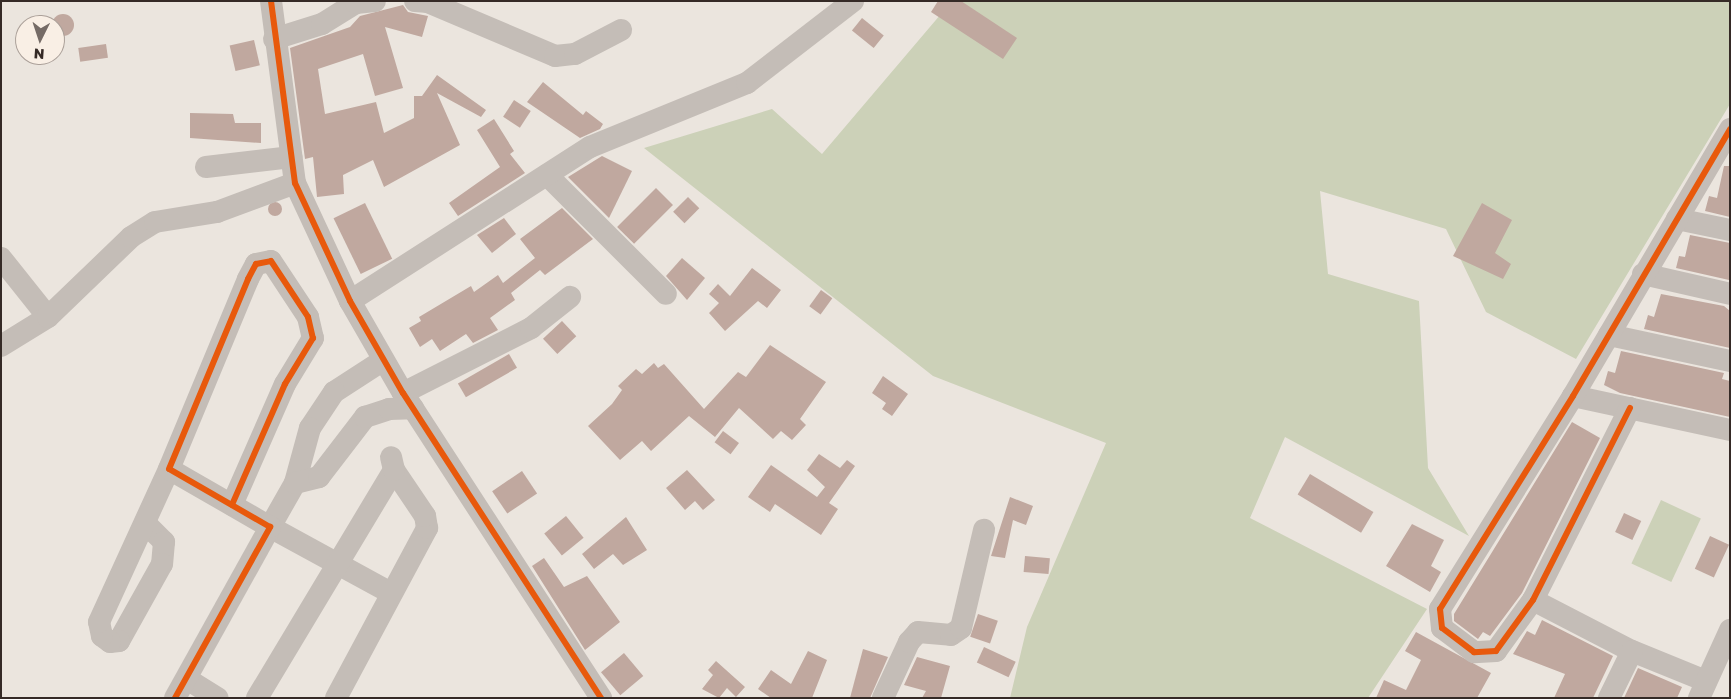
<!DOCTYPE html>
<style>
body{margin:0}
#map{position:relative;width:1731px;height:699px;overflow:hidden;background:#ebe5de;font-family:"Golos Text",sans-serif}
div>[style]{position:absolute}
.green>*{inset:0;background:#ccd1b8;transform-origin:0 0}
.building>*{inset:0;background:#c0a89f;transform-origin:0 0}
.round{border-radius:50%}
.minor>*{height:22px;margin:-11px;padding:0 11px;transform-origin:11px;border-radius:11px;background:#c4bdb7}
.cycleway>*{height:6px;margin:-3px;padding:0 3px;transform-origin:3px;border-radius:3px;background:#e8590c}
span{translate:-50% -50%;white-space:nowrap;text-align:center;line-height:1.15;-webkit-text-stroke:4px #f9efe5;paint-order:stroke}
.frame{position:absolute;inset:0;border:2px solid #352a26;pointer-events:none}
.north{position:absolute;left:15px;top:15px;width:50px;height:50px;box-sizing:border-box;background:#f9efe5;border:1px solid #aba099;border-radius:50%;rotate:184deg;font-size:14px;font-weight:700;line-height:20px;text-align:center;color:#352a26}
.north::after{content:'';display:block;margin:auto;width:18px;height:22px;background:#756b66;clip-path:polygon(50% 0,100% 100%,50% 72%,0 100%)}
</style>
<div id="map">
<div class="green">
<i style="clip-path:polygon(952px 1px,1730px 1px,1730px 104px,1576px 359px,1486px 312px,1446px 229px,1320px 191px,1328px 274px,1419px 301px,1428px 468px,1469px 536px,1285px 437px,1250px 518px,1427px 609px,1368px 698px,1010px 698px,1027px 627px,1106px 443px,933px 376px,644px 148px,772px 109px,822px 154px)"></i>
<i style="left:1661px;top:500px;width:44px;height:70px;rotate:25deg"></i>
</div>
<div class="building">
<i style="clip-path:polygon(938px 1px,961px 1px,1017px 38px,1003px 59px,931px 12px)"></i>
<i style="clip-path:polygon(403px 5px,408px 12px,428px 16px,422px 37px,385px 27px,403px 88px,375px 96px,363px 54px,318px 69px,325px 114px,376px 102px,384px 133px,414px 118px,414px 96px,422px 96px,437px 75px,486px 110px,481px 117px,437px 93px,460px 145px,384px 187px,373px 160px,343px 175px,344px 194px,317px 197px,313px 157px,305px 159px,290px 48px,350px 27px,360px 16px)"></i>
<i class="round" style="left:52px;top:14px;width:22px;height:22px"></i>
<i style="left:862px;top:18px;width:28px;height:16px;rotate:39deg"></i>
<i style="left:254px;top:40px;width:26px;height:25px;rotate:77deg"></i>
<i style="left:106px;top:44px;width:14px;height:28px;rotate:82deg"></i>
<i style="clip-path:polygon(543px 82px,583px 115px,586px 111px,603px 124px,600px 129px,580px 138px,527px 102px)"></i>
<i style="left:514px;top:100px;width:20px;height:20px;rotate:33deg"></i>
<i style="clip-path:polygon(190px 113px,233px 114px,235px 123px,261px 123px,261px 143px,190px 138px)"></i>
<i style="clip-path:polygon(494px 119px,514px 151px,510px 154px,525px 173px,458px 216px,449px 203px,500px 167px,477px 130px)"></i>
<i style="clip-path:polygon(602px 156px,632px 171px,609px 218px,568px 177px)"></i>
<i style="clip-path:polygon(1724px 166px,1730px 166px,1730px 217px,1705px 211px,1709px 196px,1717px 198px)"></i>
<i style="left:656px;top:188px;width:24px;height:55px;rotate:45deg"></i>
<i style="left:688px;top:197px;width:16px;height:21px;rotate:45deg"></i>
<i class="round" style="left:268px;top:202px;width:14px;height:14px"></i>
<i style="left:365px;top:203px;width:62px;height:35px;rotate:64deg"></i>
<i style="clip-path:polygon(1482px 203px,1512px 220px,1495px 253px,1511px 264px,1503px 279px,1453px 256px)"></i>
<i style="clip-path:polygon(562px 208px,593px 239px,545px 275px,540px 270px,511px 293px,515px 300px,490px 318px,498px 330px,473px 343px,466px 334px,440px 351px,432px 339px,420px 347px,409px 328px,421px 321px,419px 317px,471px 286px,474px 292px,498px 275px,503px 283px,535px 258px,520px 239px)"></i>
<i style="clip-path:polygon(504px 218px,516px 234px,492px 253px,477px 235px)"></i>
<i style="clip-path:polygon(1690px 235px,1730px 243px,1729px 280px,1676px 268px,1679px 256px,1685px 257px)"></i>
<i style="clip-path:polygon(682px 258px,705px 278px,687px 300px,666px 276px)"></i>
<i style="clip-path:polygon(752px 268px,781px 290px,767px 308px,758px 301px,725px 331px,709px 313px,719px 303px,709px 294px,718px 284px,730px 296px)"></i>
<i style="left:821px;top:290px;width:14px;height:20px;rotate:36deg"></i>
<i style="clip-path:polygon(1661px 294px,1724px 306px,1730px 311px,1730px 348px,1644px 329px,1648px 315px,1654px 317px)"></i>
<i style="left:562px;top:321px;width:21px;height:26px;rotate:47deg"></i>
<i style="clip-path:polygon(770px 345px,826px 382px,800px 419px,806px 425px,792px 440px,781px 431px,773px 439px,739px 408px,715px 437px,689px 416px,651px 451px,642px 441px,620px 460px,588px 426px,612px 404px,622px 390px,618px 386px,636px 369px,642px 374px,654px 363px,658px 368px,664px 364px,704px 409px,738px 372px,746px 377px)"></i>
<i style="clip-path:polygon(1621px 351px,1724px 373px,1722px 379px,1730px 381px,1730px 417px,1620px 393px,1604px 385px,1608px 371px,1615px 373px)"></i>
<i style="left:509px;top:354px;width:16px;height:59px;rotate:60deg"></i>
<i style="clip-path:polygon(883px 376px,908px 394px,892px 416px,882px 409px,886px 403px,872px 393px)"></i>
<i style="clip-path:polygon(1572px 422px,1600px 438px,1522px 593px,1490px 636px,1483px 632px,1478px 639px,1454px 621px,1454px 614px)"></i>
<i style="left:723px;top:431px;width:20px;height:14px;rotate:37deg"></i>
<i style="clip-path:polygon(819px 454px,840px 468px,847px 460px,855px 466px,829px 503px,838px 509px,821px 535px,775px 504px,770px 512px,748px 497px,771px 465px,817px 497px,825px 487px,807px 470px)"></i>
<i style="clip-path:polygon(687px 470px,715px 500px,703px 510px,695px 501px,685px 510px,666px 488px)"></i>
<i style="left:522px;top:471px;width:27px;height:36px;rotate:56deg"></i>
<i style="left:1310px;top:474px;width:74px;height:24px;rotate:31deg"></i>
<i style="clip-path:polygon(1010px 497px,1033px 506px,1026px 525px,1013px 520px,1005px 558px,991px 556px)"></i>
<i style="left:1624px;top:513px;width:19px;height:21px;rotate:25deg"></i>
<i style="left:566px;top:516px;width:28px;height:28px;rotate:51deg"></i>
<i style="clip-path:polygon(626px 517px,647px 550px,623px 565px,613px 554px,594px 569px,582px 554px)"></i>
<i style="clip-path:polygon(1412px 524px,1444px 540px,1431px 566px,1441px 572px,1430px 592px,1386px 566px)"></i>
<i style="left:1710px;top:536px;width:21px;height:36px;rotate:25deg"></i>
<i style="left:1025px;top:556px;width:25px;height:16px;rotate:5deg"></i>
<i style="clip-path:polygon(544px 558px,564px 587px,587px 576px,620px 622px,585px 650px,532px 566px)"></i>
<i style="left:978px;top:614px;width:21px;height:24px;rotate:19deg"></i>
<i style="clip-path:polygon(1542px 620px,1613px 656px,1593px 698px,1554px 698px,1565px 674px,1513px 654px,1527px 631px,1535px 635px)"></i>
<i style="clip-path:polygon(1416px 632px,1491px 673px,1477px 698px,1376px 698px,1384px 680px,1406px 690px,1421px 660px,1405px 651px)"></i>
<i style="left:984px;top:647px;width:35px;height:17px;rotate:25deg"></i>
<i style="clip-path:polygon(863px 649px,888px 657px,870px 698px,850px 698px)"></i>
<i style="clip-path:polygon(808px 651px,827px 660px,812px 698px,771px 698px,758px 689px,771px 670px,791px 684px)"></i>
<i style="left:624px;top:653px;width:30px;height:30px;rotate:50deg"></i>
<i style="clip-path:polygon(917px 657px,950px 666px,941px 698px,922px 698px,926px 691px,904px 685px)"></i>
<i style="clip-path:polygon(716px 661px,745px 687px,736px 697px,727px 688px,719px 698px,702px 689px,713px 675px,708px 670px)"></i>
<i style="clip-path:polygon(1638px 668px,1682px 687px,1677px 698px,1624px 698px)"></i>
</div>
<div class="minor">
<i style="left:271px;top:1px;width:184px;rotate:82.5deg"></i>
<i style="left:295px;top:183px;width:130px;rotate:65deg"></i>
<i style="left:350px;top:301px;width:106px;rotate:60.1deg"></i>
<i style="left:403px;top:393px;width:364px;rotate:57deg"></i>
<i style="left:415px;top:1px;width:13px;rotate:4deg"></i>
<i style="left:428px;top:2px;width:138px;rotate:23deg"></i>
<i style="left:555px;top:56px;width:20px;rotate:-6deg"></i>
<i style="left:575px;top:54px;width:52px;rotate:-27.6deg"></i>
<i style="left:274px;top:39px;width:50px;rotate:-17.4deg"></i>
<i style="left:322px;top:24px;width:40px;rotate:-32deg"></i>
<i style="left:356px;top:3px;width:19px;rotate:-6deg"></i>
<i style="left:206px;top:167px;width:86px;rotate:-6.7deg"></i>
<i style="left:547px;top:175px;width:168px;rotate:45deg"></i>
<i style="left:1677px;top:219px;width:54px;rotate:11.7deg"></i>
<i style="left:1px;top:258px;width:75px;rotate:51.5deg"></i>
<i style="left:1643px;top:274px;width:89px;rotate:12.9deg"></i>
<i style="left:350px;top:301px;width:285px;rotate:-32.7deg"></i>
<i style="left:590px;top:147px;width:170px;rotate:-22.2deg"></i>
<i style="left:747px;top:83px;width:134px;rotate:-37.7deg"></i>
<i style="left:1609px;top:335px;width:124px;rotate:12.1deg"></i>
<i style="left:1px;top:346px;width:55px;rotate:-31.7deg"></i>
<i style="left:48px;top:317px;width:115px;rotate:-43.9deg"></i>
<i style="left:131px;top:237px;width:28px;rotate:-32deg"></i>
<i style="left:155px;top:222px;width:63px;rotate:-9.2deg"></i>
<i style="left:217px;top:212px;width:83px;rotate:-20.4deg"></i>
<i style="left:382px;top:361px;width:57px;rotate:147.1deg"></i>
<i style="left:334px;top:392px;width:43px;rotate:123.7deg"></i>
<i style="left:310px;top:428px;width:57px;rotate:105.3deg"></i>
<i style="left:295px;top:483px;width:51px;rotate:119.6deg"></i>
<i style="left:270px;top:527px;width:138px;rotate:28.6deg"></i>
<i style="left:403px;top:393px;width:144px;rotate:-26.9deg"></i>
<i style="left:531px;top:328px;width:50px;rotate:-38.5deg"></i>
<i style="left:1573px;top:396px;width:161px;rotate:12.2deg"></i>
<i style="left:1630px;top:408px;width:215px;rotate:116.8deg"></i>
<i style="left:1533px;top:600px;width:63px;rotate:126deg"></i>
<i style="left:1496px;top:651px;width:22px;rotate:177deg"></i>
<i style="left:1474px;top:652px;width:40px;rotate:-143deg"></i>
<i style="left:1442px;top:628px;width:19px;rotate:-96deg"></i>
<i style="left:1440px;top:609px;width:251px;rotate:-58deg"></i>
<i style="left:1573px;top:396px;width:310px;rotate:-59.5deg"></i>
<i style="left:295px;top:483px;width:25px;rotate:-14deg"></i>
<i style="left:319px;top:477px;width:76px;rotate:-52.5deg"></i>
<i style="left:365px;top:417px;width:25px;rotate:-18deg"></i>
<i style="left:389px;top:409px;width:24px;rotate:-2deg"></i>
<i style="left:145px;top:523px;width:27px;rotate:45deg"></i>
<i style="left:164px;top:542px;width:22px;rotate:95deg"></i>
<i style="left:162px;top:564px;width:88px;rotate:119.2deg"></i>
<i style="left:119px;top:641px;width:9px;rotate:174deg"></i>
<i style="left:110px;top:642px;width:10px;rotate:-143deg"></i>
<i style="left:102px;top:636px;width:14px;rotate:-102deg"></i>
<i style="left:99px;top:622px;width:168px;rotate:-65.4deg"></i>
<i style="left:1533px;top:600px;width:111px;rotate:27.3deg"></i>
<i style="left:1632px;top:651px;width:80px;rotate:22.1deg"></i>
<i style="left:187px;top:679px;width:36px;rotate:32deg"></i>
<i style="left:175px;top:698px;width:196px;rotate:-60.9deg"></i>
<i style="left:270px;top:527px;width:116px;rotate:-150.1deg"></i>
<i style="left:169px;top:469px;width:206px;rotate:-67.4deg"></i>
<i style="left:248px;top:279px;width:17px;rotate:-62deg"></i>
<i style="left:256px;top:264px;width:15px;rotate:-11deg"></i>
<i style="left:271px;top:261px;width:67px;rotate:56.5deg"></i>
<i style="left:308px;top:317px;width:22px;rotate:77deg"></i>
<i style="left:313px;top:338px;width:54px;rotate:121.3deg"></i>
<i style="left:285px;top:384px;width:132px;rotate:113.7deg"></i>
<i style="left:257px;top:698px;width:266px;rotate:-59deg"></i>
<i style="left:336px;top:698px;width:193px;rotate:-61.8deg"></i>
<i style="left:427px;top:528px;width:12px;rotate:-99deg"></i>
<i style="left:425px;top:516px;width:55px;rotate:-124deg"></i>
<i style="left:394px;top:470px;width:13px;rotate:-103deg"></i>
<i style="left:883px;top:698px;width:62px;rotate:-65.1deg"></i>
<i style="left:909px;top:642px;width:13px;rotate:-48deg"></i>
<i style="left:918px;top:632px;width:33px;rotate:5deg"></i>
<i style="left:951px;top:635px;width:12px;rotate:-35deg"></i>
<i style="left:961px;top:628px;width:101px;rotate:-76.8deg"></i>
<i style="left:1609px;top:698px;width:52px;rotate:-63.9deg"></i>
<i style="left:1699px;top:698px;width:75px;rotate:-65.5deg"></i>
</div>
<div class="cycleway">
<i style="left:271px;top:1px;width:184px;rotate:82.5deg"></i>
<i style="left:295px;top:183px;width:130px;rotate:65deg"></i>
<i style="left:350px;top:301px;width:106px;rotate:60.1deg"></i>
<i style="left:403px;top:393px;width:364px;rotate:57deg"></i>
<i style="left:1630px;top:408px;width:215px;rotate:116.8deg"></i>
<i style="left:1533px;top:600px;width:63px;rotate:126deg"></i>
<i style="left:1496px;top:651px;width:22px;rotate:177deg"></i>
<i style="left:1474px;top:652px;width:40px;rotate:-143deg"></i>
<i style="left:1442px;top:628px;width:19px;rotate:-96deg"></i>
<i style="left:1440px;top:609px;width:251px;rotate:-58deg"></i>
<i style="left:1573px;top:396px;width:310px;rotate:-59.5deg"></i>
<i style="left:175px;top:698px;width:196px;rotate:-60.9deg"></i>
<i style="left:270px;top:527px;width:116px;rotate:-150.1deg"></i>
<i style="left:169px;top:469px;width:206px;rotate:-67.4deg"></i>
<i style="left:248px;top:279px;width:17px;rotate:-62deg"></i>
<i style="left:256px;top:264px;width:15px;rotate:-11deg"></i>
<i style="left:271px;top:261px;width:67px;rotate:56.5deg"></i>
<i style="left:308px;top:317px;width:22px;rotate:77deg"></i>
<i style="left:313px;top:338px;width:54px;rotate:121.3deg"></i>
<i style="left:285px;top:384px;width:132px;rotate:113.7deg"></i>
</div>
<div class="frame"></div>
<div class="north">N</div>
</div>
